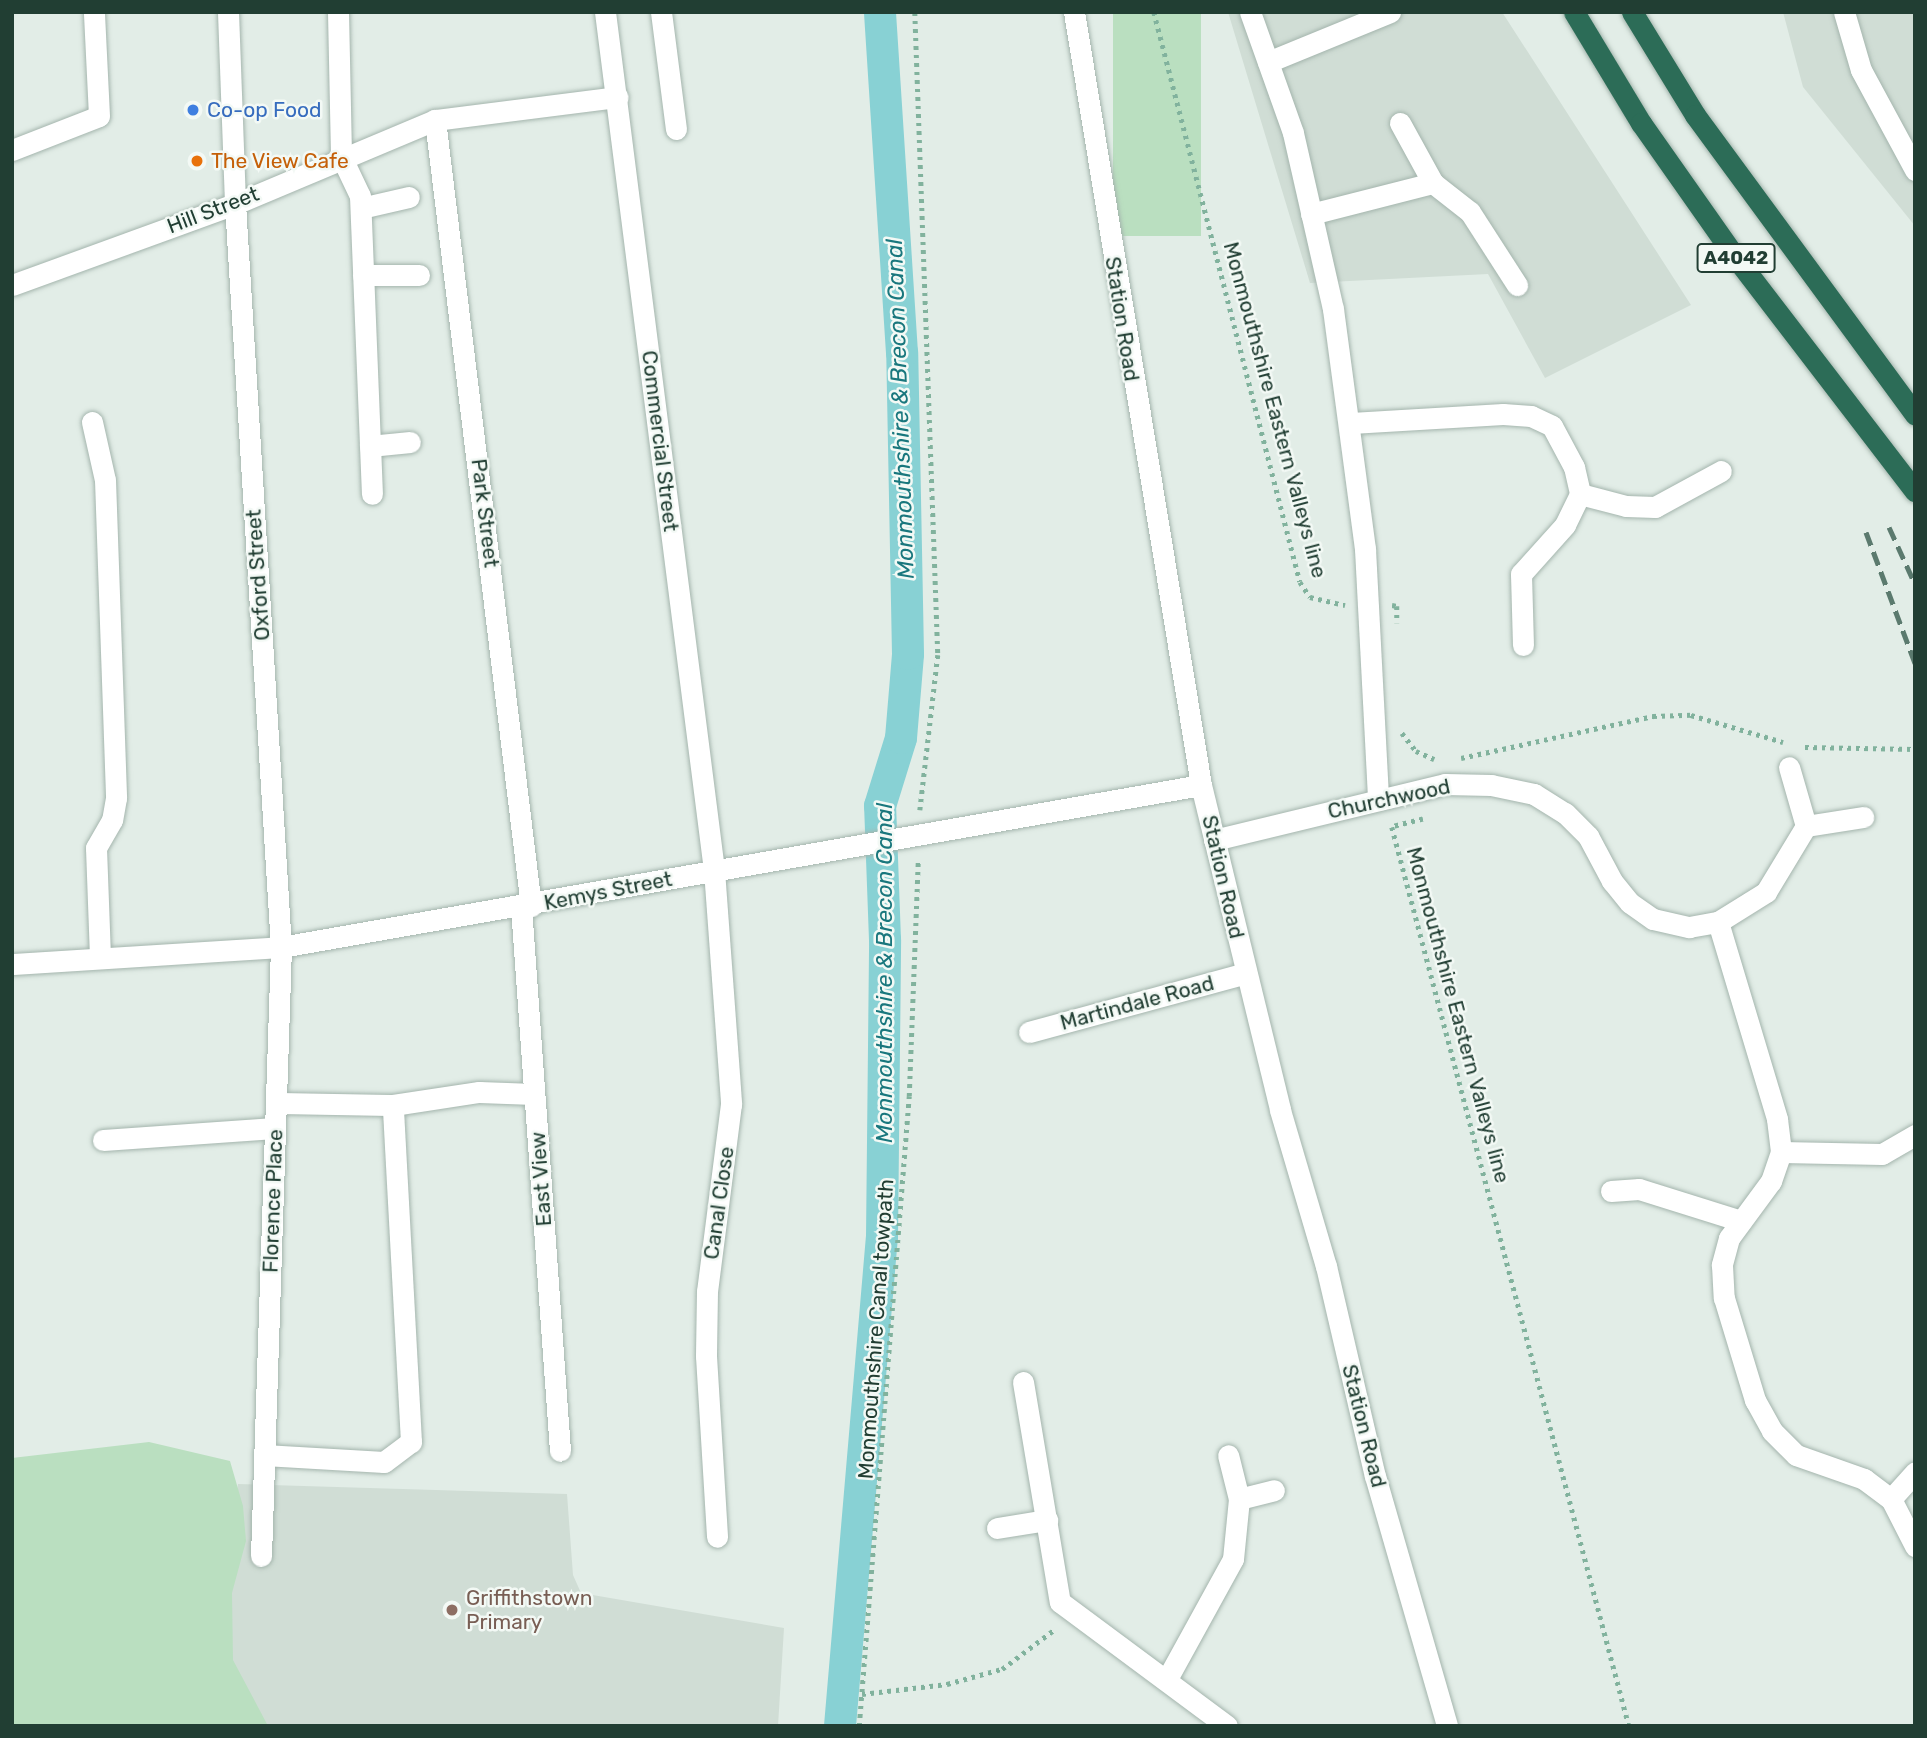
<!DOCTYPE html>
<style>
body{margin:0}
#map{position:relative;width:1927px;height:1738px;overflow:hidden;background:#e2ede7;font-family:Rubik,sans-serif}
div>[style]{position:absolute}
.built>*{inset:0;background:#d0ddd5}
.green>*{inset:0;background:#badfc0;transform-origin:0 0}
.canal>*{height:32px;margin:-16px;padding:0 16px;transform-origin:16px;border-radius:16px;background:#88d1d4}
.path>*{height:4.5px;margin-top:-2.25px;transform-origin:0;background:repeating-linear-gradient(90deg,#81b29d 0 3.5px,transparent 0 8.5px)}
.roads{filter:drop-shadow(0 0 2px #a4b5ad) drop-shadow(0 0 2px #a4b5ad)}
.minor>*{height:21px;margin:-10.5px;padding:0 10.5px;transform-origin:10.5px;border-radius:10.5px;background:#fff}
.highway>*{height:21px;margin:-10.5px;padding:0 10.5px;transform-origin:10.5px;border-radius:10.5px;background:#2c6c57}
.rail>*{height:5px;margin-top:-2.5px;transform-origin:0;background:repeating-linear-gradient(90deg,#5b7a6e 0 14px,transparent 0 21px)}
.dots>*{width:19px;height:19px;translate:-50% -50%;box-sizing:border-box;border:4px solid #f3f9f5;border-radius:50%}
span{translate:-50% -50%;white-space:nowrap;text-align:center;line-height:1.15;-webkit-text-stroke:5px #f3f9f5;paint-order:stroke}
.shield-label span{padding:2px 5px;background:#f3f9f5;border:2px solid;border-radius:5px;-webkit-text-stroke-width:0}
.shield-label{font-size:19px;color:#213e33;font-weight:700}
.shop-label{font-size:21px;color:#366cbe}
.left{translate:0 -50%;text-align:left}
.food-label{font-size:21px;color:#c56008}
.street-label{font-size:21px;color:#213e33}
.education-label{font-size:21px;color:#785e54}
.water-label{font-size:23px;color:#19777d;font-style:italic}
.frame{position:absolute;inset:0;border:14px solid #213e33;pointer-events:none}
</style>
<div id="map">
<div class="built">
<i style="clip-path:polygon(1228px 12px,1502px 12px,1691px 305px,1545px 378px,1488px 274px,1310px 283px)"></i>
<i style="clip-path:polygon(1783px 12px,1915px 12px,1915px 226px,1803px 87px)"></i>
<i style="clip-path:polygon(238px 1484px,567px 1494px,573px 1575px,581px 1593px,784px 1628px,778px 1726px,224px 1726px,222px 1579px)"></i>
</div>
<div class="green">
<i style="left:1113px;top:12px;width:88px;height:224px"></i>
<i style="clip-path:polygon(149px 1442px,230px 1461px,243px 1506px,246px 1541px,232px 1593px,233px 1660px,268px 1726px,12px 1726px,12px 1458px)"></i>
</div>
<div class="canal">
<i style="left:840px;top:1726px;width:490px;rotate:-85.1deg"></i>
<i style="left:882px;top:1238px;width:298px;rotate:-89.4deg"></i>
<i style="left:885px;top:940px;width:134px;rotate:-92.1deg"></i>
<i style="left:880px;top:806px;width:71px;rotate:-72.8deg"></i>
<i style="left:901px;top:738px;width:84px;rotate:-85.2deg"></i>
<i style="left:908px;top:654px;width:301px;rotate:-91.1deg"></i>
<i style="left:902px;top:353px;width:342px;rotate:-93.7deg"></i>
</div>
<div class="path">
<i style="left:915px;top:12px;width:643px;rotate:87.95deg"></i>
<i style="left:938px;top:655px;width:156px;rotate:96.6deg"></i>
<i style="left:1154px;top:12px;width:588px;rotate:75.63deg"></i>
<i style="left:1300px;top:582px;width:18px;rotate:56deg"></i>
<i style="left:1310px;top:597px;width:36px;rotate:13deg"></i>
<i style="left:1392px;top:605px;width:5px;rotate:11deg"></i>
<i style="left:1397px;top:606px;width:17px;rotate:90deg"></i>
<i style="left:1402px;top:733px;width:23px;rotate:52deg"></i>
<i style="left:1416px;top:751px;width:20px;rotate:24deg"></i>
<i style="left:1805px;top:747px;width:110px;rotate:1deg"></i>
<i style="left:1461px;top:758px;width:197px;rotate:-12.3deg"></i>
<i style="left:1653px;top:716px;width:38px;rotate:-2deg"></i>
<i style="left:1691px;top:715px;width:96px;rotate:16.4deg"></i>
<i style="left:1423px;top:819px;width:32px;rotate:166deg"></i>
<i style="left:1392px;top:827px;width:930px;rotate:75.23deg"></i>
<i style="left:862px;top:1694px;width:86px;rotate:-6.7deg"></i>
<i style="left:947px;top:1684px;width:57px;rotate:-15.3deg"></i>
<i style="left:1002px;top:1669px;width:66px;rotate:-37deg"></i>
<i style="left:859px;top:1726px;width:632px;rotate:-85.46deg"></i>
<i style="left:909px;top:1096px;width:235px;rotate:-87.8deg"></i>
</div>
<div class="roads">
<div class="minor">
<i style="left:228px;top:12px;width:192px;rotate:87.9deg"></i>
<i style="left:235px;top:204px;width:744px;rotate:86.46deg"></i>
<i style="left:281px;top:947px;width:609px;rotate:91.88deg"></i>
<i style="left:338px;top:12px;width:144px;rotate:88.8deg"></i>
<i style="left:341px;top:156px;width:44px;rotate:64.6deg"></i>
<i style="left:360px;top:196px;width:298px;rotate:87.7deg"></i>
<i style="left:605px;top:12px;width:865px;rotate:82.76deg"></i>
<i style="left:714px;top:870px;width:235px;rotate:85.8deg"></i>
<i style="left:731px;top:1104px;width:189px;rotate:97.3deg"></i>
<i style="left:707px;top:1291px;width:65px;rotate:90.9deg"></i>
<i style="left:706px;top:1356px;width:181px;rotate:86.5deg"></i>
<i style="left:661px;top:12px;width:118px;rotate:82.7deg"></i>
<i style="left:1074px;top:12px;width:783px;rotate:80.67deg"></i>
<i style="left:1201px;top:785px;width:334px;rotate:76.3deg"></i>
<i style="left:1280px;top:1110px;width:163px;rotate:73.6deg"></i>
<i style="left:1326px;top:1266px;width:216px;rotate:76.9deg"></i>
<i style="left:1375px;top:1476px;width:260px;rotate:73.9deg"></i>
<i style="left:1250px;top:12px;width:128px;rotate:70.4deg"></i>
<i style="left:1293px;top:133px;width:180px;rotate:77.2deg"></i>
<i style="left:1333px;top:309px;width:242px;rotate:82.4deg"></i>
<i style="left:1365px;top:549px;width:249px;rotate:87deg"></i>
<i style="left:1844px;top:12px;width:60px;rotate:73.7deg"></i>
<i style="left:1861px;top:70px;width:114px;rotate:61.6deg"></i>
<i style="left:1268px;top:62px;width:132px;rotate:-22.3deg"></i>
<i style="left:435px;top:120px;width:792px;rotate:83.04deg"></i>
<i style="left:1400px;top:123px;width:68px;rotate:61.2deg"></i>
<i style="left:12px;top:150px;width:93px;rotate:-21.3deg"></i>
<i style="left:99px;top:116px;width:104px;rotate:-92.8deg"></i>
<i style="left:361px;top:208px;width:49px;rotate:-12.9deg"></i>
<i style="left:1311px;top:214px;width:126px;rotate:-14.3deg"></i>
<i style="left:1433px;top:183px;width:47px;rotate:38.1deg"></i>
<i style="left:1470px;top:212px;width:87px;rotate:57.2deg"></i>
<i style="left:363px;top:275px;width:56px"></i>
<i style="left:12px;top:285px;width:237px;rotate:-20deg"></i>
<i style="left:235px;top:204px;width:217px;rotate:-22.8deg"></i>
<i style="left:435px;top:120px;width:184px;rotate:-7.2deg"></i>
<i style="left:92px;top:422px;width:59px;rotate:77.4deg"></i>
<i style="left:105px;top:480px;width:318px;rotate:88deg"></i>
<i style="left:116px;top:798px;width:22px;rotate:100deg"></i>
<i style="left:112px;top:820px;width:32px;rotate:120deg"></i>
<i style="left:96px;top:848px;width:110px;rotate:87.9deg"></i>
<i style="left:1351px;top:423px;width:152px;rotate:-3.4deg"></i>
<i style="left:1503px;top:414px;width:28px;rotate:4deg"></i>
<i style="left:1531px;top:416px;width:23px;rotate:25deg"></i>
<i style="left:1552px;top:426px;width:47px;rotate:61.8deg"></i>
<i style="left:1574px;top:467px;width:28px;rotate:77deg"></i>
<i style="left:1580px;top:494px;width:34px;rotate:116deg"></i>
<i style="left:1565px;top:525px;width:66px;rotate:131.9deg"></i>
<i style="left:1521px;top:574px;width:71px;rotate:88.4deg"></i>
<i style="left:370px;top:446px;width:40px;rotate:-5.7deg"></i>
<i style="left:1580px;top:494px;width:48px;rotate:14.6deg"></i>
<i style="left:1626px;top:506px;width:29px;rotate:2deg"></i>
<i style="left:1655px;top:507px;width:75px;rotate:-28.6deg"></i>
<i style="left:1806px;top:826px;width:58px;rotate:-9deg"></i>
<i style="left:1214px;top:840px;width:238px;rotate:-13.6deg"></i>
<i style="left:1445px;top:784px;width:46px;rotate:1.2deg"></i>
<i style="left:1491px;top:785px;width:44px;rotate:11.8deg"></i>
<i style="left:1534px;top:794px;width:36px;rotate:32deg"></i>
<i style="left:1565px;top:813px;width:33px;rotate:45deg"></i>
<i style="left:1588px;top:836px;width:51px;rotate:61.9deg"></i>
<i style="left:1612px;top:881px;width:28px;rotate:51deg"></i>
<i style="left:1630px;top:903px;width:28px;rotate:35deg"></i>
<i style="left:1653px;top:919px;width:37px;rotate:13deg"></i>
<i style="left:1689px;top:927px;width:29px;rotate:-10deg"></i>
<i style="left:1718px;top:922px;width:206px;rotate:73.3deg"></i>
<i style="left:1777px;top:1119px;width:33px;rotate:83deg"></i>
<i style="left:1781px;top:1152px;width:31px;rotate:109deg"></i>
<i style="left:1771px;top:1181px;width:71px;rotate:126.4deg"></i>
<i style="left:1729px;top:1238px;width:28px;rotate:105deg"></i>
<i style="left:1722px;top:1265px;width:33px;rotate:87deg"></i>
<i style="left:1724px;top:1298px;width:107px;rotate:73.1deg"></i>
<i style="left:1755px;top:1400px;width:35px;rotate:61deg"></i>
<i style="left:1772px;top:1431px;width:34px;rotate:45deg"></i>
<i style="left:1796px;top:1455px;width:72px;rotate:19.4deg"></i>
<i style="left:1864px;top:1479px;width:34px;rotate:37deg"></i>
<i style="left:1891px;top:1499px;width:53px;rotate:62.9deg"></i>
<i style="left:521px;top:907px;width:545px;rotate:85.9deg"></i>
<i style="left:1718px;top:922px;width:57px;rotate:-32deg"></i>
<i style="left:1766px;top:892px;width:77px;rotate:-58.8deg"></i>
<i style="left:1806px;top:826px;width:61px;rotate:-106.1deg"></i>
<i style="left:12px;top:964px;width:270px;rotate:-3.6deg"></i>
<i style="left:281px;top:947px;width:934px;rotate:-9.99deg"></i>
<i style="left:1029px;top:1032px;width:225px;rotate:-15.2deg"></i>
<i style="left:393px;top:1105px;width:87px;rotate:-8.6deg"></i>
<i style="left:479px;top:1092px;width:55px;rotate:2.1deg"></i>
<i style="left:103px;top:1140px;width:172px;rotate:-4deg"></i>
<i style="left:1781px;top:1152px;width:101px;rotate:1.1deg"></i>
<i style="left:1882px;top:1154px;width:38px;rotate:-30deg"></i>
<i style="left:1611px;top:1191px;width:28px;rotate:-4deg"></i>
<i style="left:1639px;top:1189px;width:107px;rotate:17.4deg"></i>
<i style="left:1023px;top:1382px;width:223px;rotate:80.5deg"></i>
<i style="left:1060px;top:1602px;width:208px;rotate:36.6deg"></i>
<i style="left:264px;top:1455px;width:120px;rotate:3.3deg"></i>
<i style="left:384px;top:1462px;width:34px;rotate:-37deg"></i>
<i style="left:411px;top:1442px;width:337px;rotate:-93.1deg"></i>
<i style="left:393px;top:1105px;width:117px;rotate:-179deg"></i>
<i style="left:1239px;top:1499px;width:36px;rotate:-14deg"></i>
<i style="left:1891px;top:1499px;width:36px;rotate:-48deg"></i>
<i style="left:997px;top:1528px;width:51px;rotate:-9.1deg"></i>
<i style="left:1167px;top:1679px;width:137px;rotate:-61.2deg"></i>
<i style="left:1233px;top:1559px;width:60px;rotate:-84.3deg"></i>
<i style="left:1239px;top:1499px;width:45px;rotate:-104deg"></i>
</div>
<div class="highway">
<i style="left:1574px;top:12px;width:130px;rotate:58.9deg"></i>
<i style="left:1641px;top:123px;width:165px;rotate:54.9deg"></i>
<i style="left:1736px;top:258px;width:294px;rotate:52.5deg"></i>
<i style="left:1632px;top:12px;width:121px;rotate:58.5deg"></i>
<i style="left:1695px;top:115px;width:372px;rotate:53.7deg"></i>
</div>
</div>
<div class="rail">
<i style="left:1889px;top:527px;width:63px;rotate:65.5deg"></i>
<i style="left:1866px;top:532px;width:140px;rotate:69.5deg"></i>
</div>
<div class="dots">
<i style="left:193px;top:110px;background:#3f7fe0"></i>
<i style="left:197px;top:161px;background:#e8710a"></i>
<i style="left:452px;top:1610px;background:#8d6e63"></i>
</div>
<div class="shield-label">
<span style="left:1736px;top:258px">A4042</span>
</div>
<div class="shop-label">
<span class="left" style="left:207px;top:110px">Co-op Food</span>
</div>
<div class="food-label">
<span class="left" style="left:211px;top:161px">The View Cafe</span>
</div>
<div class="street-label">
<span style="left:213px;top:210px;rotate:-21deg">Hill Street</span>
<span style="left:1122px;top:319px;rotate:81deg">Station Road</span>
<span style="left:1275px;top:410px;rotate:75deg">Monmouthshire Eastern Valleys line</span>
<span style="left:660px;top:441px;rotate:83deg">Commercial Street</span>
<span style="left:485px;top:513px;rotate:83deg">Park Street</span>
<span style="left:258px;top:575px;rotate:-94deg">Oxford Street</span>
<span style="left:1389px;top:799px;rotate:-12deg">Churchwood</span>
<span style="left:1223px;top:877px;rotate:77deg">Station Road</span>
<span style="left:608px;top:891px;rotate:-11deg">Kemys Street</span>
<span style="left:1137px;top:1003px;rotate:-15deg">Martindale Road</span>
<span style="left:1458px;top:1015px;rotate:75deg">Monmouthshire Eastern Valleys line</span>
<span style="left:541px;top:1179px;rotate:-94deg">East View</span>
<span style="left:273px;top:1201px;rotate:-88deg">Florence Place</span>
<span style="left:719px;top:1203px;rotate:-82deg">Canal Close</span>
<span style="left:876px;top:1329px;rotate:-86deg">Monmouthshire Canal towpath</span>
<span style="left:1364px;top:1426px;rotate:76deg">Station Road</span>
</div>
<div class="education-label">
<span class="left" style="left:466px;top:1610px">Griffithstown<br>Primary</span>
</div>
<div class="water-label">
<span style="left:900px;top:409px;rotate:-92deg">Monmouthshire &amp; Brecon Canal</span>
<span style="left:884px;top:973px;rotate:-90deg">Monmouthshire &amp; Brecon Canal</span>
</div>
<div class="frame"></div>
</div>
